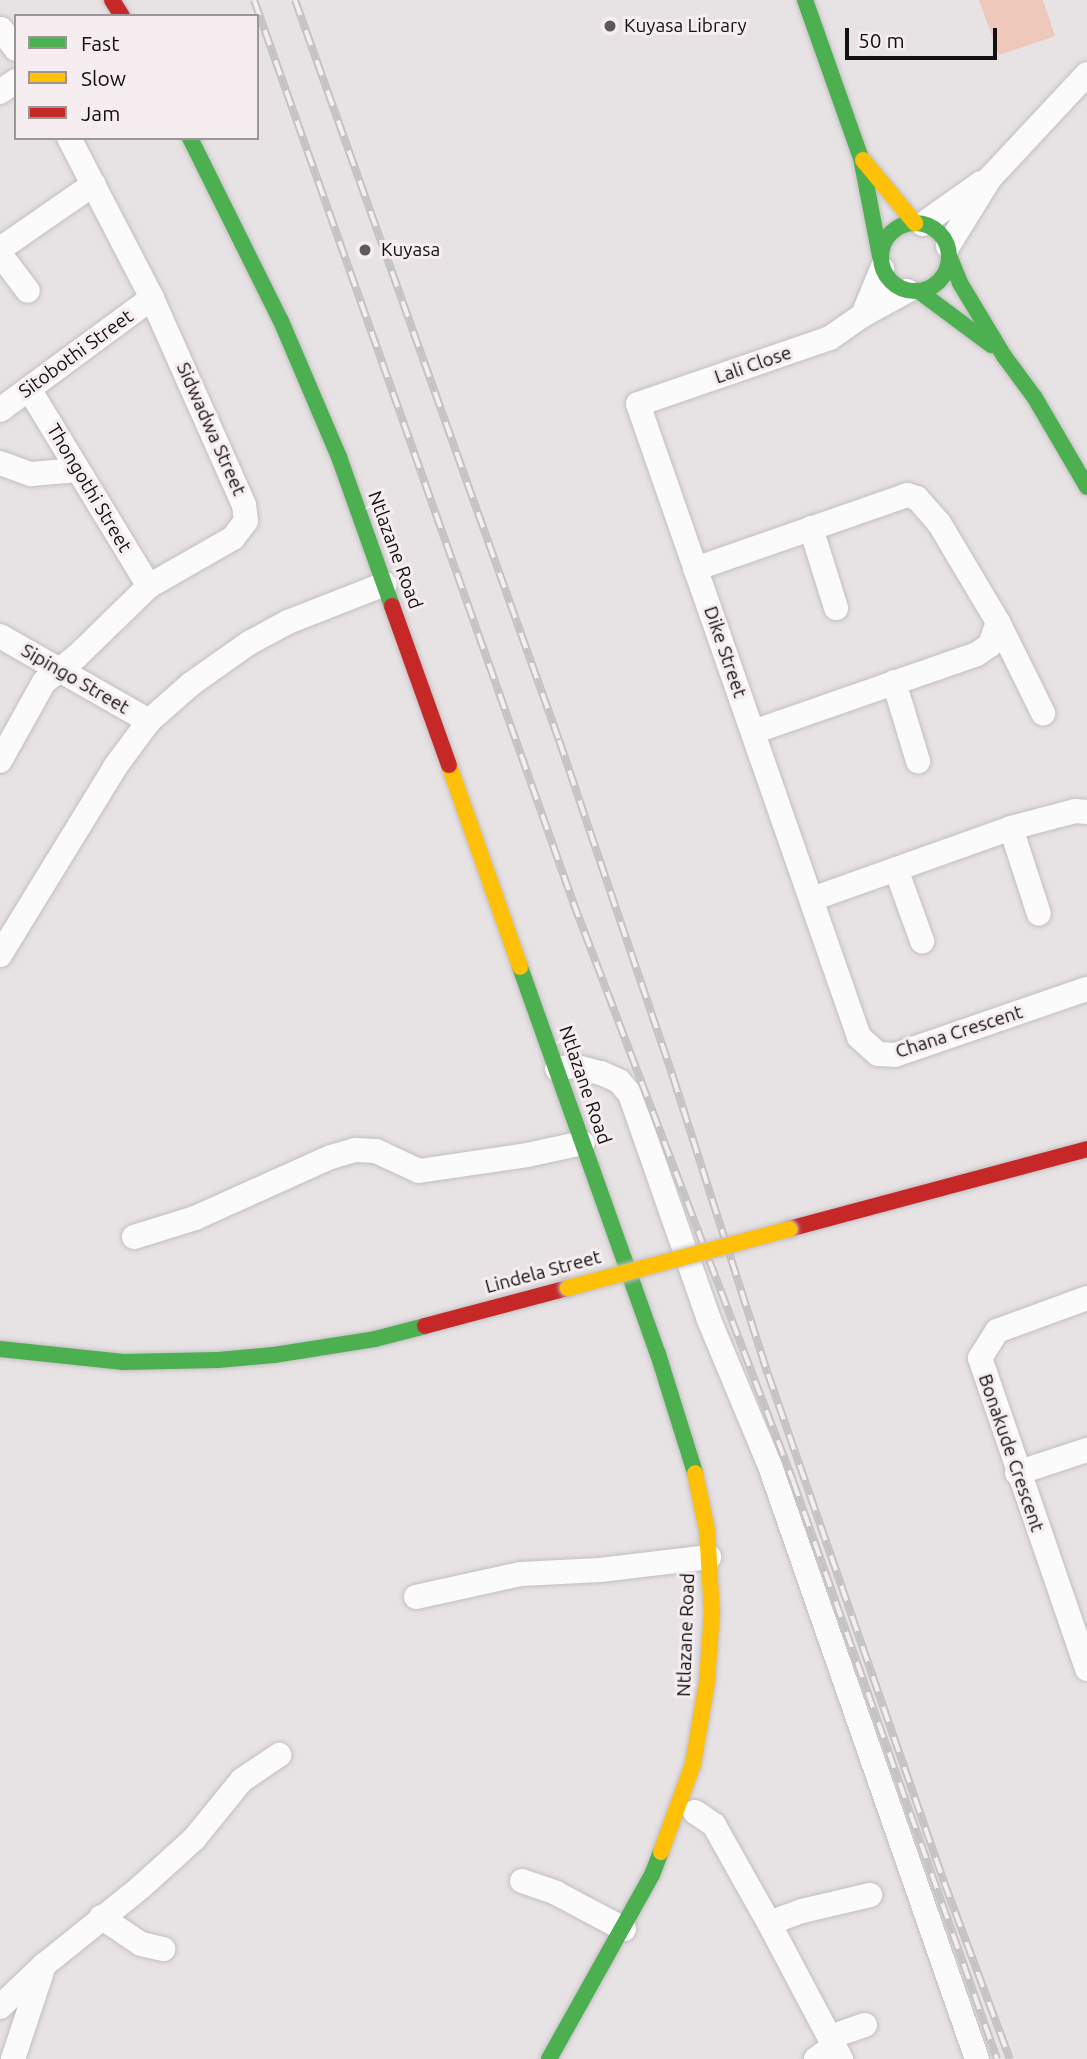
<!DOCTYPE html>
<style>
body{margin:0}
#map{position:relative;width:1087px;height:2059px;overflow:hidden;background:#e7e2e4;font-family:Ubuntu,sans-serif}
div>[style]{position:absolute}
.green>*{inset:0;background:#edc8bb}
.roads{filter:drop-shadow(0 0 2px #c2bfc0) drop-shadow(0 0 2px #c2bfc0)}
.street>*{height:24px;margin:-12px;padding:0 12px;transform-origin:12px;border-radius:12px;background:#fbfbfb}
.fast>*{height:16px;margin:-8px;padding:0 8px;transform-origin:8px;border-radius:8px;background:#4caf50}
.fast>.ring{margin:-8px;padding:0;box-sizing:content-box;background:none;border:16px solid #4caf50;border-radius:50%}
.slow>*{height:16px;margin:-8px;padding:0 8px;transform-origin:8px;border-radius:8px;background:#ffc107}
.jam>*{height:16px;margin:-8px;padding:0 8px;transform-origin:8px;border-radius:8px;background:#c62828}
.rail>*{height:8px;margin-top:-4px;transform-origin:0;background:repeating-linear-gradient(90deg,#f6edf1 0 16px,#c4c3c4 0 32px);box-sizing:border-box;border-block:2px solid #c4c3c4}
.bridges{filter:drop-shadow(0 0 2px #c2bfc0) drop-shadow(0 0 2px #c2bfc0)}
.slow-bridge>*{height:16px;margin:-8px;padding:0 8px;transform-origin:8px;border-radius:8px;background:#ffc107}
.dots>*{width:19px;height:19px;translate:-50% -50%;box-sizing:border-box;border:4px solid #f6edf1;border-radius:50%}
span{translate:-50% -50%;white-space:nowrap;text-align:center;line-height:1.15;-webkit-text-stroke:6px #f6edf1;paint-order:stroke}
.poi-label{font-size:19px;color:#131011}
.left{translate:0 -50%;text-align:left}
.street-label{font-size:19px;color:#131011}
.legend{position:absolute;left:14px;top:14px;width:245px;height:126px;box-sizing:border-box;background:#f6edf1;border:2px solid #9b9597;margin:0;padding:9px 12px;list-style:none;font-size:21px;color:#131011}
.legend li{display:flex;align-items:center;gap:14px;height:35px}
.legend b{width:35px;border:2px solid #9b9597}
.scale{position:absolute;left:845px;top:28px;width:152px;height:32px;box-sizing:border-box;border:4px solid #131011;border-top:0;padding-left:9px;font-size:21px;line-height:24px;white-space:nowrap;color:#131011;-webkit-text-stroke:5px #f6edf1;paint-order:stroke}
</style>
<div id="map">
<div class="green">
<i style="clip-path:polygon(979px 0,1043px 0,1055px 36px,999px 55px)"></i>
</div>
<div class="roads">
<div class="street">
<i style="left:1px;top:29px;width:25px;rotate:53deg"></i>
<i style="left:0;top:92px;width:19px;rotate:-35deg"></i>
<i style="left:923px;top:224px;width:71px;rotate:-35.3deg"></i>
<i style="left:948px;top:246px;width:80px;rotate:-58.3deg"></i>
<i style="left:990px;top:178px;width:142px;rotate:-47deg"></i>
<i style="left:0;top:249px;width:114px;rotate:-34.7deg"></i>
<i style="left:0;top:254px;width:46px;rotate:52.9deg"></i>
<i style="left:907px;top:291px;width:50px;rotate:151.4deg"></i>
<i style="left:863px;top:315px;width:40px;rotate:145.1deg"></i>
<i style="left:830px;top:338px;width:203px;rotate:161deg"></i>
<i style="left:638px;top:404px;width:670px;rotate:70.75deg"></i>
<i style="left:859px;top:1037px;width:25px;rotate:42deg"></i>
<i style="left:878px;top:1054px;width:17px;rotate:3deg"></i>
<i style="left:895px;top:1055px;width:203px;rotate:-19deg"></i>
<i style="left:863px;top:315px;width:50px;rotate:-67.6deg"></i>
<i style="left:29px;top:389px;width:231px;rotate:58.7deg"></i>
<i style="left:0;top:410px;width:189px;rotate:-36.4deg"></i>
<i style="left:0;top:463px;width:33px;rotate:20deg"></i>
<i style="left:31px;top:474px;width:47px;rotate:-4.9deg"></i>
<i style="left:811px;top:528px;width:84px;rotate:72.6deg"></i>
<i style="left:695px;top:569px;width:225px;rotate:-19.2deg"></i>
<i style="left:907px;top:495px;width:10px;rotate:17deg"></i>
<i style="left:917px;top:498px;width:33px;rotate:49deg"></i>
<i style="left:939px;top:523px;width:115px;rotate:59.2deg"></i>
<i style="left:998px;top:622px;width:102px;rotate:63.7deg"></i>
<i style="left:0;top:636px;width:172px;rotate:29.7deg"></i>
<i style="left:894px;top:682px;width:83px;rotate:73.1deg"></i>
<i style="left:753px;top:732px;width:237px;rotate:-19.2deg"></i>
<i style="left:977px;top:654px;width:16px;rotate:-35deg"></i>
<i style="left:990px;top:645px;width:24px;rotate:-71deg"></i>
<i style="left:0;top:761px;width:90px;rotate:-60.9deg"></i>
<i style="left:44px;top:682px;width:41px;rotate:-38deg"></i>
<i style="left:76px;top:657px;width:102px;rotate:-44.2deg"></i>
<i style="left:149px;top:586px;width:97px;rotate:-29.7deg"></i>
<i style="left:233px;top:538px;width:21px;rotate:-53deg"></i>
<i style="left:246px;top:521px;width:16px;rotate:-97deg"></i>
<i style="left:244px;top:505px;width:227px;rotate:-114deg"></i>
<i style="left:152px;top:298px;width:180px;rotate:-117.4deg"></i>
<i style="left:1011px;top:828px;width:90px;rotate:72deg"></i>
<i style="left:896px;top:869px;width:77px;rotate:70.1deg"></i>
<i style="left:812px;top:899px;width:211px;rotate:-19.6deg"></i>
<i style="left:1011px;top:828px;width:66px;rotate:-14.9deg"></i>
<i style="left:1075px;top:811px;width:12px;rotate:5deg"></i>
<i style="left:0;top:955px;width:220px;rotate:-58.5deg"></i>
<i style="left:115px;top:767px;width:57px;rotate:-53.5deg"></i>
<i style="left:149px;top:721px;width:56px;rotate:-41.4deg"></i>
<i style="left:191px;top:684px;width:71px;rotate:-35.3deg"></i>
<i style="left:249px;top:643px;width:44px;rotate:-28.3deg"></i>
<i style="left:288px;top:622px;width:104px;rotate:-21.4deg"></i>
<i style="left:557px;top:1069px;width:17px;rotate:-10deg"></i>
<i style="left:574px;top:1066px;width:28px;rotate:15deg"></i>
<i style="left:601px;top:1073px;width:20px;rotate:24deg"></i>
<i style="left:619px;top:1081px;width:17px;rotate:50deg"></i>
<i style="left:630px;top:1094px;width:239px;rotate:70.7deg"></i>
<i style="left:709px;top:1320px;width:158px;rotate:67.3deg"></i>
<i style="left:770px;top:1466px;width:628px;rotate:70.76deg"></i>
<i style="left:134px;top:1237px;width:64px;rotate:-17.3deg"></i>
<i style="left:195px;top:1218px;width:149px;rotate:-24.2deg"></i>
<i style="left:331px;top:1157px;width:26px;rotate:-16deg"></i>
<i style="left:356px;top:1150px;width:20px;rotate:3deg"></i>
<i style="left:376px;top:1151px;width:47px;rotate:24.9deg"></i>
<i style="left:419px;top:1171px;width:109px;rotate:-8.4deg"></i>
<i style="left:527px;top:1155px;width:57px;rotate:-12.1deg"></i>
<i style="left:1087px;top:1298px;width:96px;rotate:159.9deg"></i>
<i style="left:997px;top:1331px;width:32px;rotate:122deg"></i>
<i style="left:980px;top:1358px;width:329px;rotate:71deg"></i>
<i style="left:1017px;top:1473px;width:74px;rotate:-18.2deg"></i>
<i style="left:416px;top:1597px;width:107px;rotate:-12.4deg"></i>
<i style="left:521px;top:1574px;width:79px;rotate:-2.9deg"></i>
<i style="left:600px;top:1570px;width:110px;rotate:-6.8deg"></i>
<i style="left:695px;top:1812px;width:23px;rotate:34deg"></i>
<i style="left:714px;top:1825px;width:112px;rotate:60.7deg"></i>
<i style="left:769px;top:1923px;width:35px;rotate:-20deg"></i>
<i style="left:802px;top:1911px;width:70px;rotate:-13.2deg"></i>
<i style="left:522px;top:1881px;width:36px;rotate:19deg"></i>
<i style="left:556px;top:1893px;width:77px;rotate:27.9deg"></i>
<i style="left:101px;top:1917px;width:48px;rotate:34deg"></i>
<i style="left:141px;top:1944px;width:23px;rotate:13deg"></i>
<i style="left:769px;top:1923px;width:154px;rotate:62.1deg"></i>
<i style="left:0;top:2007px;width:61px;rotate:-43.7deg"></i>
<i style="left:44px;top:1965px;width:124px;rotate:-38.8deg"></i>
<i style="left:141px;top:1887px;width:72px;rotate:-42.2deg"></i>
<i style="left:194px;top:1839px;width:76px;rotate:-50.9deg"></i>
<i style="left:242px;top:1780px;width:45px;rotate:-34deg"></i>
<i style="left:830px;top:2037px;width:37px;rotate:-19deg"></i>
<i style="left:13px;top:2059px;width:99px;rotate:-71.7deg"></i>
<i style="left:816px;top:2059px;width:22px;rotate:-36deg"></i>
</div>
<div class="fast">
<i style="left:805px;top:0;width:168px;rotate:70.5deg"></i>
<i style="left:861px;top:158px;width:100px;rotate:79deg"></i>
<i style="left:190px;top:138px;width:204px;rotate:63.6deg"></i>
<i style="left:281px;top:321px;width:148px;rotate:66.9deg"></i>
<i style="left:339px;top:457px;width:158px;rotate:70.4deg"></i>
<i class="ring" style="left:881px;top:223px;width:52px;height:52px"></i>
<i style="left:950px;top:258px;width:27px;rotate:68deg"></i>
<i style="left:960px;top:283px;width:85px;rotate:58.9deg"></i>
<i style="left:1004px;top:356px;width:52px;rotate:53.6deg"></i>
<i style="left:1035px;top:398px;width:103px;rotate:59.7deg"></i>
<i style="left:920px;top:292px;width:89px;rotate:36.7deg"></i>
<i style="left:520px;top:967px;width:411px;rotate:70.4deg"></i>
<i style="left:658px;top:1354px;width:125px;rotate:72.7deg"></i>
<i style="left:0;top:1349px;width:124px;rotate:6deg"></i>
<i style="left:123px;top:1362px;width:95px;rotate:-1.2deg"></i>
<i style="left:218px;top:1360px;width:56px;rotate:-5.1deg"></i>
<i style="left:274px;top:1355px;width:102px;rotate:-9deg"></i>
<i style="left:375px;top:1339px;width:52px;rotate:-14.6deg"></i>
<i style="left:549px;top:2059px;width:211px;rotate:-60.8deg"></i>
<i style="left:652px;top:1875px;width:25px;rotate:-69deg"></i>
</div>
<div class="slow">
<i style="left:863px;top:160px;width:82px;rotate:50.5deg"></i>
<i style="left:449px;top:765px;width:214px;rotate:70.6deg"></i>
<i style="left:661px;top:1852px;width:94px;rotate:-70deg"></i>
<i style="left:693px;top:1764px;width:83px;rotate:-80.3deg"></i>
<i style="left:707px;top:1682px;width:69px;rotate:-85.9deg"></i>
<i style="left:712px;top:1613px;width:83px;rotate:-93.4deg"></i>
<i style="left:707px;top:1530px;width:58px;rotate:-101.9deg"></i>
</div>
<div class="jam">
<i style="left:112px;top:0;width:19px;rotate:58deg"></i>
<i style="left:392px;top:606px;width:169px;rotate:70.3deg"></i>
<i style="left:789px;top:1229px;width:309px;rotate:-15deg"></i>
<i style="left:425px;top:1326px;width:148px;rotate:-14.9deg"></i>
</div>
</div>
<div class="rail">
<i style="left:254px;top:0;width:957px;rotate:70.52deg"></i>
<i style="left:573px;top:902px;width:619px;rotate:69.19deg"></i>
<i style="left:793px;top:1481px;width:613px;rotate:70.56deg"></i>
<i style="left:295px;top:0;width:786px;rotate:70.37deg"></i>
<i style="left:559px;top:740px;width:356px;rotate:71.3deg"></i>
<i style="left:673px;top:1077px;width:312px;rotate:72.3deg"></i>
<i style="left:768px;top:1374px;width:538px;rotate:70.89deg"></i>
<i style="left:944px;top:1882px;width:189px;rotate:69.6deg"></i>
</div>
<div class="bridges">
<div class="slow-bridge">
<i style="left:568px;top:1288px;width:229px;rotate:-14.9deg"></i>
</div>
</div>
<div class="dots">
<i style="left:610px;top:26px;background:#5d5a5b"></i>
<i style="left:365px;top:250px;background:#5d5a5b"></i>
</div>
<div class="poi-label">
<span class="left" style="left:624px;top:26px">Kuyasa Library</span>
<span class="left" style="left:381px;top:250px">Kuyasa</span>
</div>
<div class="street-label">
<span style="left:76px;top:354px;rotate:-36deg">Sitobothi Street</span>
<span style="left:753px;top:365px;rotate:-19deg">Lali Close</span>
<span style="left:211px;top:429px;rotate:66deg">Sidwadwa Street</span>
<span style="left:89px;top:488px;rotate:59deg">Thongothi Street</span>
<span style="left:395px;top:550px;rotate:70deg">Ntlazane Road</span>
<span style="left:725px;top:652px;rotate:71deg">Dike Street</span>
<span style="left:75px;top:679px;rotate:30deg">Sipingo Street</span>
<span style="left:959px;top:1032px;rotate:-18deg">Chana Crescent</span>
<span style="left:585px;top:1085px;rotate:71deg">Ntlazane Road</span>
<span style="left:543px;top:1272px;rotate:-15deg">Lindela Street</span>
<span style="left:1011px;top:1453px;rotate:71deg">Bonakude Crescent</span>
<span style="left:686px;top:1635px;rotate:-88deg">Ntlazane Road</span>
</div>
<ul class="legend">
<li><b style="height:9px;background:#4caf50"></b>Fast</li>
<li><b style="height:9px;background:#ffc107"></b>Slow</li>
<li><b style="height:9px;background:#c62828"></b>Jam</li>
</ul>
<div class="scale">50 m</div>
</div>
